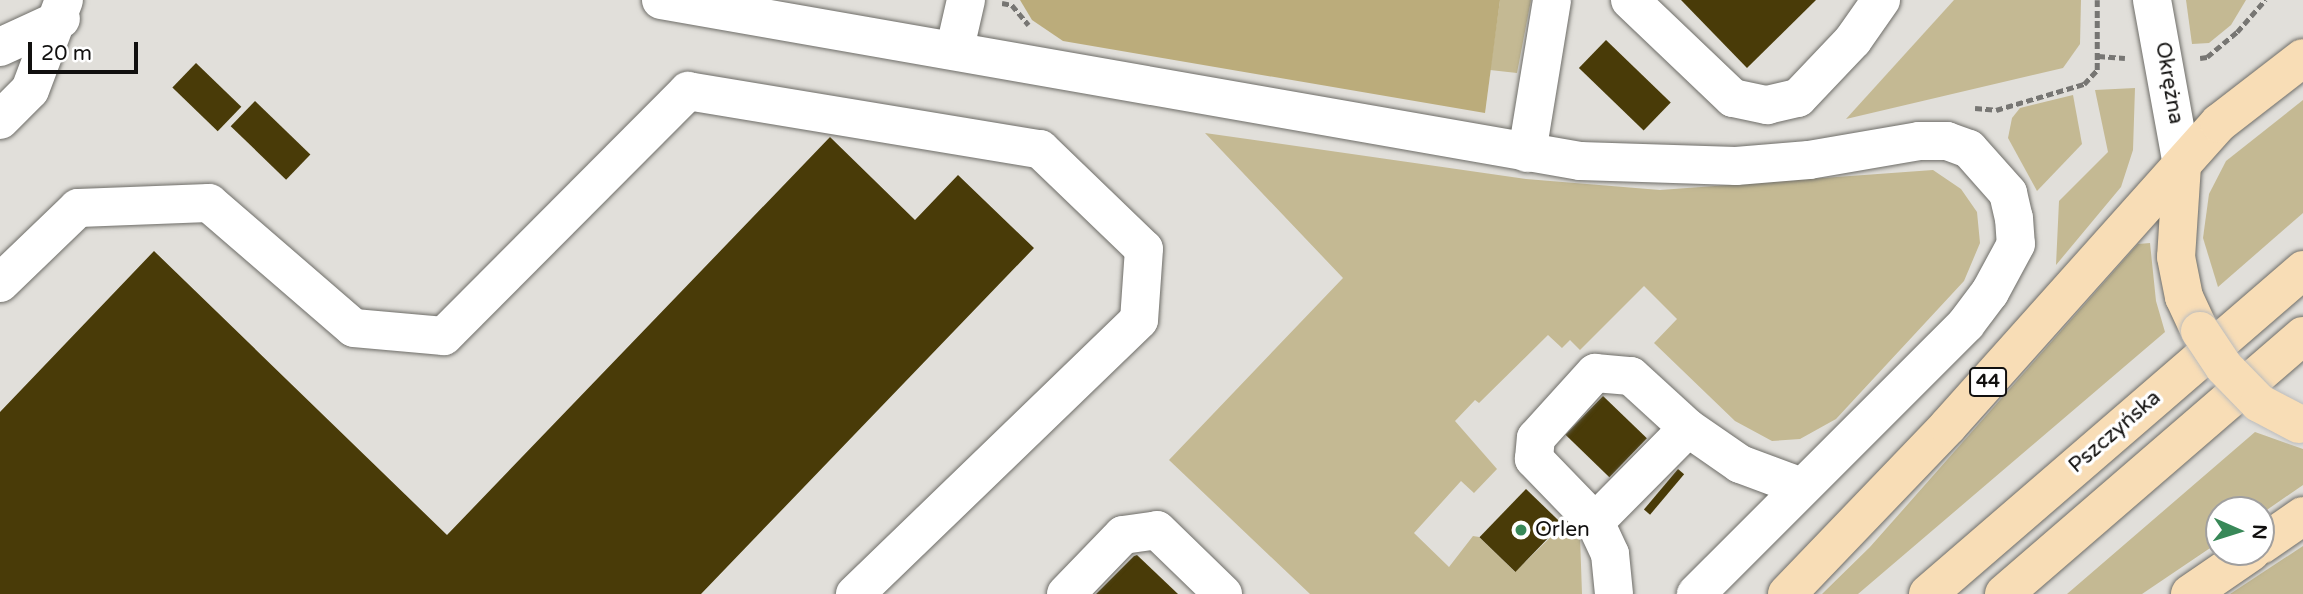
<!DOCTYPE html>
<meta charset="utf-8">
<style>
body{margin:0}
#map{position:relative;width:2303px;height:594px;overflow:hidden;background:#e1dfda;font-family:"Varela Round",sans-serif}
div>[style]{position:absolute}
.green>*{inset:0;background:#c4b993}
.forest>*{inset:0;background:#bbac7b}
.building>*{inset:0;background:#493b08;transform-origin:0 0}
.path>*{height:4.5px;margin-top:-2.25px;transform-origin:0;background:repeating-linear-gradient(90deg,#777673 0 7px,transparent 0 10.5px)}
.roads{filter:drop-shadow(0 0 2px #6e6d68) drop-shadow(0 0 2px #6e6d68)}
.minor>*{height:38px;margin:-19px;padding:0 19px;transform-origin:19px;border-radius:19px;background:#fff}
.major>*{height:38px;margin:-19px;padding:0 19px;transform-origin:19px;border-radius:19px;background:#f8ddb6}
.bridges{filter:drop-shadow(0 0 2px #bcbcbc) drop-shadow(0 0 2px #bcbcbc)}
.major-bridge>*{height:38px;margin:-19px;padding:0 19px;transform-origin:19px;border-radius:19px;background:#f8ddb6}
.dots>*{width:19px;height:19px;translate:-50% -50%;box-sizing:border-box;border:4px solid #fff;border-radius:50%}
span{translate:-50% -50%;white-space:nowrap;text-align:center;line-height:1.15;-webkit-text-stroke:7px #fff;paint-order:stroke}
.shield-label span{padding:2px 5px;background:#fff;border:2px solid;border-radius:5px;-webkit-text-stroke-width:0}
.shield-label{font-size:19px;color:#11100f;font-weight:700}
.street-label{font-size:21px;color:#11100f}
.poi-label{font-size:21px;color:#11100f}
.left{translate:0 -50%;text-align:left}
.north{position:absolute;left:2205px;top:496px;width:70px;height:70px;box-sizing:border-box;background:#fff;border:2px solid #a09f9f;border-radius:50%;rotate:93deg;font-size:19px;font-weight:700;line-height:28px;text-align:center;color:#11100f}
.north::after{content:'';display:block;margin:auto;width:24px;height:32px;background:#388858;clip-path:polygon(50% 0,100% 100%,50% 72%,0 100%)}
.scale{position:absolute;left:28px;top:42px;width:110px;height:32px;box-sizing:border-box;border:4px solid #11100f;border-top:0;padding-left:9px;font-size:21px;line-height:24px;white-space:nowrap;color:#11100f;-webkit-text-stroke:5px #fff;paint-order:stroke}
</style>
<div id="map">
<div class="green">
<i style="clip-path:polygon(1500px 0,1531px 0,1517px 73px,1490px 70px)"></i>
<i style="clip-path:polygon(1954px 0,2081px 0,2080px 44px,2063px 68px,1846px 119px)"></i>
<i style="clip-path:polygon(2186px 0,2246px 0,2231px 25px,2209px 43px,2192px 44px)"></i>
<i style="clip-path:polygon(2135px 88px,2133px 150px,2121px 187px,2056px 265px,2059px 201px,2108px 152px,2095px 90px)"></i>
<i style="clip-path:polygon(2073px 95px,2082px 144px,2037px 191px,2008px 138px,2012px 118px,2020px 108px)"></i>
<i style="clip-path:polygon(2303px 100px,2303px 213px,2218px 287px,2203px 238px,2209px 194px,2226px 161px)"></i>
<i style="clip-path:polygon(1205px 133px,1526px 179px,1660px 190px,1933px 170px,1961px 189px,1977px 212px,1980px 243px,1964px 281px,1836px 419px,1800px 439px,1772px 441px,1735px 421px,1654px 343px,1677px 319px,1644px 286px,1580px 350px,1570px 340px,1562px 348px,1548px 335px,1479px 403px,1475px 400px,1455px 421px,1497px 469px,1474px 493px,1461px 481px,1414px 533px,1449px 567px,1473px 536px,1479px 537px,1515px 572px,1567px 521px,1580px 536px,1582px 594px,1310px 594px,1169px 460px,1343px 278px)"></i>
<i style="clip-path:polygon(2150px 243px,2156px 301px,2165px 332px,1858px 594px,1822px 594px,1870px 547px,2138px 244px)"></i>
<i style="clip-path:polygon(2255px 432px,2303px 449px,2303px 485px,2261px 514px,2261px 510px,2219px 510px,2219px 542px,2142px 594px,2067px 594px)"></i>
<i style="clip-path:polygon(2303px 546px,2303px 594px,2230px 594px)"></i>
</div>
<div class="forest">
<i style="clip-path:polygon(1020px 0,1500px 0,1485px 113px,1063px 41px,1032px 20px)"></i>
</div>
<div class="building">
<i style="clip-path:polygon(1681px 0,1816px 0,1747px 68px)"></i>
<i style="left:1606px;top:40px;width:90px;height:39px;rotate:44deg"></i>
<i style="left:196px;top:63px;width:63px;height:34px;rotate:44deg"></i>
<i style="left:255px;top:101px;width:77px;height:35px;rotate:44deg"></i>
<i style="clip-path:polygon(830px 137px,915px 220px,958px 175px,1034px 248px,701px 594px,0 594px,0 412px,154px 251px,447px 535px)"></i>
<i style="left:1603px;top:396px;width:61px;height:54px;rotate:44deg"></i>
<i style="left:1678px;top:469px;width:8px;height:53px;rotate:40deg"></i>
<i style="left:1526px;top:489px;width:50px;height:67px;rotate:44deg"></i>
<i style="clip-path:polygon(1137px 555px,1178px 594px,1096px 594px,1134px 556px)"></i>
</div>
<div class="path">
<i style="left:1002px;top:3px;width:10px;rotate:11deg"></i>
<i style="left:1012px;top:5px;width:26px;rotate:50deg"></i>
<i style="left:2098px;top:56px;width:27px;rotate:4deg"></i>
<i style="left:2200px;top:58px;width:7px;rotate:-8deg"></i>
<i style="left:2207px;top:57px;width:39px;rotate:-40deg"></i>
<i style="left:2237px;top:32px;width:43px;rotate:-48.8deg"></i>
<i style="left:1975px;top:108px;width:21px;rotate:5deg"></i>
<i style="left:1996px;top:110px;width:92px;rotate:-16.5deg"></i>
<i style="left:2084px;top:84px;width:19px;rotate:-47deg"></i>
<i style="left:2097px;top:70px;width:70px;rotate:-90deg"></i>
</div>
<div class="roads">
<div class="minor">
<i style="left:661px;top:0;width:933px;rotate:9.94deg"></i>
<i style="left:1580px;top:161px;width:156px;rotate:1.8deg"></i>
<i style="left:1736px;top:166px;width:73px;rotate:-4.7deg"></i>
<i style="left:1809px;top:160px;width:112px;rotate:-9.8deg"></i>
<i style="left:1919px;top:141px;width:28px"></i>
<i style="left:1947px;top:141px;width:23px;rotate:20deg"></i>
<i style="left:1969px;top:149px;width:59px;rotate:48.4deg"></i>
<i style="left:2008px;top:193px;width:26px;rotate:77deg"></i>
<i style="left:2014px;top:218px;width:26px;rotate:86deg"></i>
<i style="left:2016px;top:244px;width:55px;rotate:118.4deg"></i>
<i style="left:1990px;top:292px;width:40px;rotate:127deg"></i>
<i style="left:1966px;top:324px;width:382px;rotate:135deg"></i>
<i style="left:1630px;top:0;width:142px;rotate:43.6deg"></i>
<i style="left:1733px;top:98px;width:35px;rotate:12deg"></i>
<i style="left:1767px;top:105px;width:32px;rotate:-13deg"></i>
<i style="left:1798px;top:98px;width:80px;rotate:-46.5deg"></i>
<i style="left:1853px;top:40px;width:49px;rotate:-55deg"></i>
<i style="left:2152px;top:0;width:168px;rotate:79.7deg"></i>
<i style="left:0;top:47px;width:67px;rotate:-24.7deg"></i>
<i style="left:955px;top:48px;width:49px;rotate:-77.1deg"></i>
<i style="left:0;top:120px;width:42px;rotate:-45deg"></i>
<i style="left:30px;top:90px;width:96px;rotate:-69.3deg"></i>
<i style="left:1527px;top:153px;width:155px;rotate:-80.7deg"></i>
<i style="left:0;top:283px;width:108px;rotate:-43.9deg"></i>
<i style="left:78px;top:208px;width:131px;rotate:-2.2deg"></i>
<i style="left:209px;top:203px;width:191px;rotate:40.8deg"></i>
<i style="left:354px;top:328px;width:90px;rotate:5.1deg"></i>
<i style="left:444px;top:336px;width:346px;rotate:-45.1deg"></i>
<i style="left:688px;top:91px;width:357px;rotate:9.4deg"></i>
<i style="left:1040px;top:149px;width:144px;rotate:43.9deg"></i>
<i style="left:1144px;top:249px;width:71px;rotate:94deg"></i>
<i style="left:1139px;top:320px;width:395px;rotate:136deg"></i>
<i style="left:1595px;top:522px;width:132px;rotate:-45.3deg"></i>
<i style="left:1066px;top:594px;width:82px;rotate:-46deg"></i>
<i style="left:1123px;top:535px;width:34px;rotate:-8deg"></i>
<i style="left:1157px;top:530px;width:92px;rotate:44.1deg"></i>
<i style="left:1614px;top:594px;width:40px;rotate:-95.7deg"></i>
<i style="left:1610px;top:554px;width:35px;rotate:-115deg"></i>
<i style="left:1595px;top:522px;width:88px;rotate:-134.1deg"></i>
<i style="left:1534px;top:459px;width:21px;rotate:-85deg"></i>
<i style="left:1536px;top:438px;width:88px;rotate:-47.8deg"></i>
<i style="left:1595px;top:373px;width:36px;rotate:5deg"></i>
<i style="left:1631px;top:376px;width:77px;rotate:42.4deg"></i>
<i style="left:1688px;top:428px;width:63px;rotate:34.7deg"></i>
<i style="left:1740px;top:464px;width:66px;rotate:20.4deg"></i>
</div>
<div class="major">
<i style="left:2182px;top:165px;width:92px;rotate:93.7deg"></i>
<i style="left:2176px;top:257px;width:41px;rotate:78.7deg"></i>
<i style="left:2184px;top:297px;width:38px;rotate:65deg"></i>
<i style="left:2261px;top:545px;width:51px;rotate:-34.6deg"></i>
<i style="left:1787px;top:594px;width:233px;rotate:-46.2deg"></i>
<i style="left:1948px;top:426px;width:407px;rotate:-48.2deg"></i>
<i style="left:2219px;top:123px;width:106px;rotate:-37.7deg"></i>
<i style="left:1928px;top:594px;width:496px;rotate:-40.8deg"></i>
<i style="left:2004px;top:594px;width:395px;rotate:-40.8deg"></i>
<i style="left:2190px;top:594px;width:74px;rotate:-34.5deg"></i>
</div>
</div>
<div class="bridges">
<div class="major-bridge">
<i style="left:2200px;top:331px;width:43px;rotate:56.3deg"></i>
<i style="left:2224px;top:367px;width:50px;rotate:45.8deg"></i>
<i style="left:2259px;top:403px;width:45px;rotate:27.7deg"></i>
</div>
</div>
<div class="dots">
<i style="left:1521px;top:530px;background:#388858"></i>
</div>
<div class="shield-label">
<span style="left:1988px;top:382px">44</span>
</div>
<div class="street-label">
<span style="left:2169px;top:83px;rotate:80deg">Okrężna</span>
<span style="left:2115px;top:432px;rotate:-41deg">Pszczyńska</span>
</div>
<div class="poi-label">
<span class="left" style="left:1535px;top:530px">Orlen</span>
</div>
<div class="north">N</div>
<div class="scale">20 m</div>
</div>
